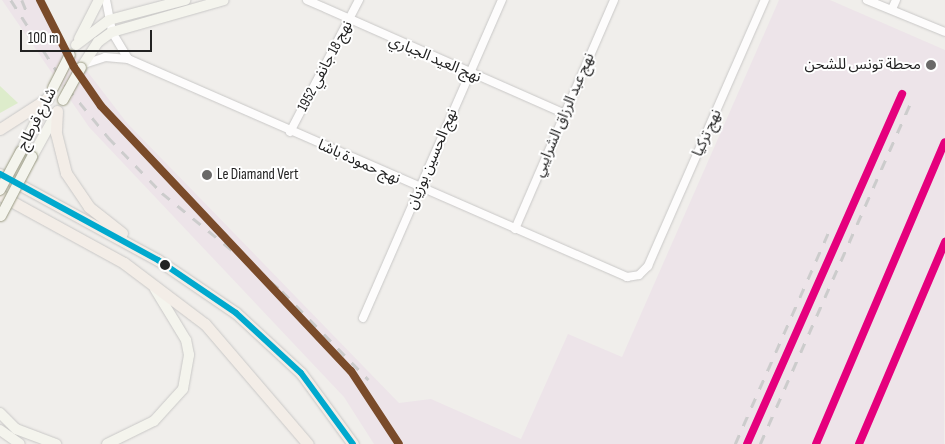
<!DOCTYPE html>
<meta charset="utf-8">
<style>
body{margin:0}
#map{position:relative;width:945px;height:444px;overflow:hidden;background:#f0eeeb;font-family:"Sofia Sans Condensed","Noto Sans Arabic",sans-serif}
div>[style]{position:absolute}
.industrial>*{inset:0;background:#ede4e9}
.grass>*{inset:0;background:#ddeccb}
.roads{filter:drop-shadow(0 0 1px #c9c8c7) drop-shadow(0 0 1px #c9c8c7)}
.street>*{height:8px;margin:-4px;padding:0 4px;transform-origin:4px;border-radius:4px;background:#fdfcfc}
.secondary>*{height:10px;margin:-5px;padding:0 5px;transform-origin:5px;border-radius:5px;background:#f4f4ed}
.primary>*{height:11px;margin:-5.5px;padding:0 5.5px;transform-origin:5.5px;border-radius:5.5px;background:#f3ede7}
.rail>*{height:2.5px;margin-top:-1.25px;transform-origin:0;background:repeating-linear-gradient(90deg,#ccc 0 10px,transparent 0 20px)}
.bridges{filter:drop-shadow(0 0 1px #999a82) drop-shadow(0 0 1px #999a82)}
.secondary-bridge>*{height:10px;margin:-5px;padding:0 5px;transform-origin:5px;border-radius:5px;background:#f4f4ed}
.bus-1>*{height:6px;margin:-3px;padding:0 3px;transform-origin:3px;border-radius:3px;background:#00a9ce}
.rail-1>*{height:8px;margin:-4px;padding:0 4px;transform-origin:4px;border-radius:4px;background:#7a4b2a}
.rail-2>*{height:8px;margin:-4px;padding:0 4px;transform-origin:4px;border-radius:4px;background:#e5007d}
.dots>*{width:14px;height:14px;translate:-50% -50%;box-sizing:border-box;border:2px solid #fff;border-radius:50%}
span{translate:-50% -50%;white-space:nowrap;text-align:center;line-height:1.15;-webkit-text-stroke:4px #fff;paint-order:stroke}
.street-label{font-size:15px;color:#222}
.poi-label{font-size:15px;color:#222}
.right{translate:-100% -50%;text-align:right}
.left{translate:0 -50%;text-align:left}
.scale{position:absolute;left:20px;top:30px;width:132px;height:22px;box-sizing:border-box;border:2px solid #222;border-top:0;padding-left:6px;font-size:15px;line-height:18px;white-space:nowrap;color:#222;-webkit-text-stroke:4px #fff;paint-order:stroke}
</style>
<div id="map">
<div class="industrial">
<i style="clip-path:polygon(2px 0,44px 0,60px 36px,127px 123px,399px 403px,431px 399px,521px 439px,568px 334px,622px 357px,779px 0,830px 0,945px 50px,944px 444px,374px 444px,344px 397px,89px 127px)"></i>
</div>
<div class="grass">
<i style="clip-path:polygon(0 86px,18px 103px,0 113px)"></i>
</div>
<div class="roads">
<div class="street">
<i style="left:106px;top:0;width:33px;rotate:79deg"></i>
<i style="left:112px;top:32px;width:31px;rotate:59deg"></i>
<i style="left:128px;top:59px;width:545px;rotate:23.6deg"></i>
<i style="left:627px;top:277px;width:12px;rotate:-9deg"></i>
<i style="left:639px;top:275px;width:13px;rotate:-45deg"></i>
<i style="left:648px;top:266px;width:291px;rotate:-66.3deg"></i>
<i style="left:307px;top:0;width:282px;rotate:23.8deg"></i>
<i style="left:867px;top:0;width:84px;rotate:22.3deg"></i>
<i style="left:892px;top:9px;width:10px;rotate:-66deg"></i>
<i style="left:84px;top:64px;width:22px;rotate:-18deg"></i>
<i style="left:105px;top:57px;width:23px;rotate:5deg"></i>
<i style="left:290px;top:132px;width:149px;rotate:-62.4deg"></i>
<i style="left:515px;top:229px;width:249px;rotate:-66.6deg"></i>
<i style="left:363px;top:318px;width:347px;rotate:-66.4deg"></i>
</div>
<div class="secondary">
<i style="left:79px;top:39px;width:44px;rotate:-62.9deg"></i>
<i style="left:76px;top:45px;width:41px;rotate:-37.1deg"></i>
<i style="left:109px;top:20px;width:79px;rotate:-14.7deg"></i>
<i style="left:81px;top:68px;width:31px;rotate:-57deg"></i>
<i style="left:98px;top:42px;width:17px;rotate:-36deg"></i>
<i style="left:112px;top:32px;width:116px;rotate:-15.9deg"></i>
<i style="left:21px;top:151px;width:60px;rotate:-63.4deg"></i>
<i style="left:32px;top:157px;width:51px;rotate:-60.9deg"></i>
<i style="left:0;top:413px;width:23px;rotate:45deg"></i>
<i style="left:16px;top:429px;width:43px;rotate:20.6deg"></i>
<i style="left:0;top:430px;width:24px;rotate:35deg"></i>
<i style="left:107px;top:444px;width:52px;rotate:-26.1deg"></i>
<i style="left:154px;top:421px;width:43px;rotate:-47.8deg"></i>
<i style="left:183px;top:389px;width:35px;rotate:-80deg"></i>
<i style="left:189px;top:355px;width:15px;rotate:-101deg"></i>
<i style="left:186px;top:340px;width:60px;rotate:-121.3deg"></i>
</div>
<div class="primary">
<i style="left:57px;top:111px;width:22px;rotate:93deg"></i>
<i style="left:56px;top:133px;width:41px;rotate:76deg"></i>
<i style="left:66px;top:173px;width:41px;rotate:55.9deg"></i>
<i style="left:89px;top:207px;width:42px;rotate:38.2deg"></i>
<i style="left:0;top:129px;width:57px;rotate:-32.9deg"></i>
<i style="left:0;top:174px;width:180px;rotate:28.6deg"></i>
<i style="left:158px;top:260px;width:94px;rotate:34.2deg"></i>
<i style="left:236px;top:313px;width:88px;rotate:42.7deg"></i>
<i style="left:301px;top:373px;width:88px;rotate:53.8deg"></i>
<i style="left:0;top:195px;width:141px;rotate:28.7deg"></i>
<i style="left:124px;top:263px;width:101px;rotate:37deg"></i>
<i style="left:205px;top:324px;width:158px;rotate:49.4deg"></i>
</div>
</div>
<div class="rail">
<i style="left:11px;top:0;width:103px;rotate:57.2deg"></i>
<i style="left:67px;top:87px;width:65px;rotate:50.6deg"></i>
<i style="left:108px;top:137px;width:78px;rotate:46deg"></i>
<i style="left:162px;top:193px;width:155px;rotate:39.2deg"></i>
<i style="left:282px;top:291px;width:124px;rotate:45.7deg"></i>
<i style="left:22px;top:0;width:18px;rotate:68deg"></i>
<i style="left:735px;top:444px;width:231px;rotate:-66.2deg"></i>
<i style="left:747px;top:444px;width:383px;rotate:-66.1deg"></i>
<i style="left:760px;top:444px;width:377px;rotate:-66.2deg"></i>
<i style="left:816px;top:444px;width:328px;rotate:-66.9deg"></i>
<i style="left:859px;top:444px;width:220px;rotate:-66.9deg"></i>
</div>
<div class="bridges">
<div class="secondary-bridge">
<i style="left:53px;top:88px;width:37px;rotate:-63deg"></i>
<i style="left:63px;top:100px;width:37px;rotate:-61deg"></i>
<i style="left:0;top:190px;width:44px;rotate:-61.7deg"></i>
<i style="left:1px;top:216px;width:67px;rotate:-62.3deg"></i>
</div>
</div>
<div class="bus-1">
<i style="left:0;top:174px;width:180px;rotate:28.6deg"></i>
<i style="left:158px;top:260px;width:94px;rotate:34.2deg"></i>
<i style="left:236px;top:313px;width:88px;rotate:42.7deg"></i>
<i style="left:301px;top:373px;width:88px;rotate:53.8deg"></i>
</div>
<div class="rail-1">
<i style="left:40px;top:0;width:75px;rotate:63.1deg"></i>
<i style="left:74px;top:67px;width:47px;rotate:55.3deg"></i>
<i style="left:101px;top:106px;width:364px;rotate:46.7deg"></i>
<i style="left:351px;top:371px;width:87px;rotate:56.7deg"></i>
</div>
<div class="rail-2">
<i style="left:747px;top:444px;width:383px;rotate:-66.1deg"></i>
<i style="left:816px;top:444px;width:328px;rotate:-66.9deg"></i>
<i style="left:859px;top:444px;width:220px;rotate:-66.9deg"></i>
</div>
<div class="dots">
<i style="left:931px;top:65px;background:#6a6968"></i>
<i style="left:207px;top:175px;background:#6a6968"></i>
<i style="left:165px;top:265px;background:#222"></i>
</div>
<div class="street-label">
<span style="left:435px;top:59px;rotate:23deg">نهج العيد الجباري</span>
<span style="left:325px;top:66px;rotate:-62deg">نهج 18 جانفي 1952</span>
<span style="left:564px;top:115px;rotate:-67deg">نهج عبد الرزاق الشرايبي</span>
<span style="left:37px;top:119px;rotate:-63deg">شارع قرطاج</span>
<span style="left:707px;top:133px;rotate:-66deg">نهج تركيا</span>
<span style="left:432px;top:159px;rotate:-67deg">نهج الحسين بوزيان</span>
<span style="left:359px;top:162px;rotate:24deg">نهج حمودة باشا</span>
</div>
<div class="poi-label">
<span class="right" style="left:921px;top:65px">محطة تونس للشحن</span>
<span class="left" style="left:217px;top:175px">Le Diamand Vert</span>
</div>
<div class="scale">100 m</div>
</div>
